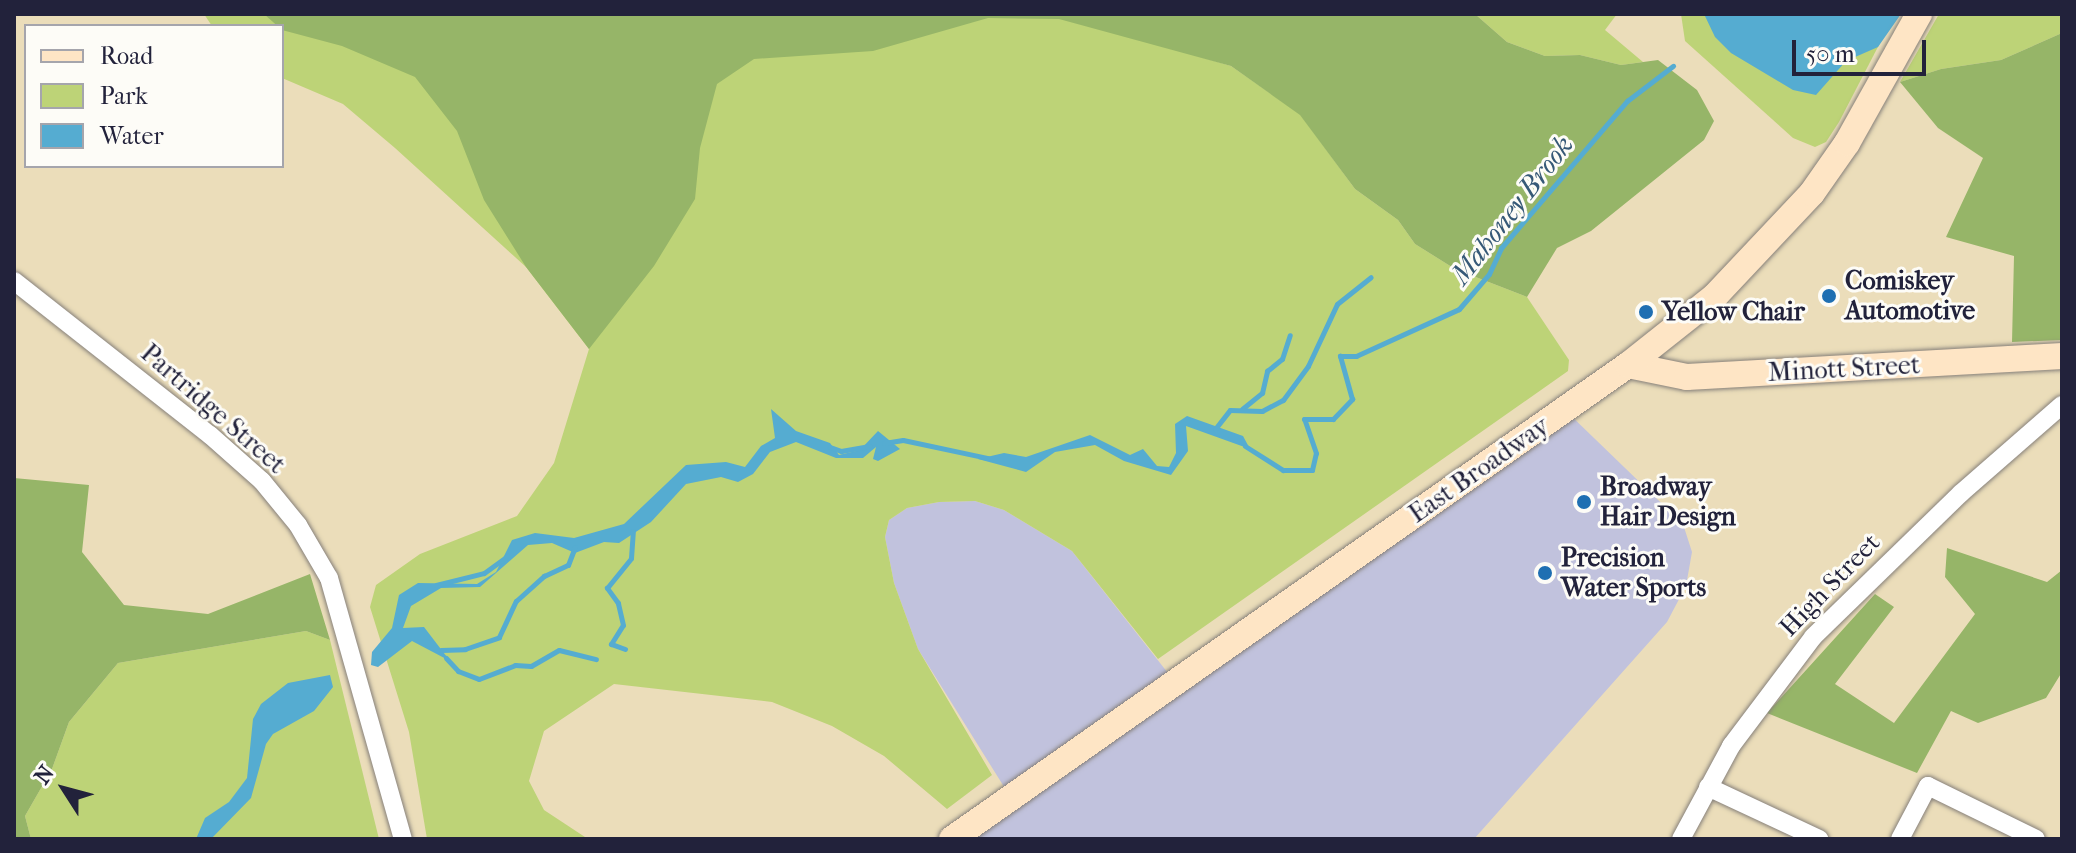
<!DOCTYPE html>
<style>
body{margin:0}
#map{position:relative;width:2076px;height:853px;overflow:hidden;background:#ebddba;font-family:"IM FELL French Canon",serif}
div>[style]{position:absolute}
.industrial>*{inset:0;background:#c1c2dd}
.green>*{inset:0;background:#bdd377}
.forest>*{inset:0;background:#96b568}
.water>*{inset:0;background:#55acd1}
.stream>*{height:5px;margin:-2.5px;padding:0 2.5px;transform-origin:2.5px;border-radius:2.5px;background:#55acd1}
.roads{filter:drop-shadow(0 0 2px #86807a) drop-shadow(0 0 2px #86807a)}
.street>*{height:18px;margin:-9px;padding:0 9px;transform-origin:9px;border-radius:9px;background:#fff}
.secondary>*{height:26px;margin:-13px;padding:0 13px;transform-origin:13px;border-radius:13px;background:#fee5c5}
.dots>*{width:22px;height:22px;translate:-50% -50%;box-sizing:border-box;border:4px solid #fdfcf7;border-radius:50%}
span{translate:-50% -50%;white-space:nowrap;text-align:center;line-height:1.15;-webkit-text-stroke:6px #fdfcf7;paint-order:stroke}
.poi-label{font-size:26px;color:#22223b;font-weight:700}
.left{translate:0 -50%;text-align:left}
.street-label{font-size:26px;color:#22223b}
.water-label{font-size:28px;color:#365977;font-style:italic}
.frame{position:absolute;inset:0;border:16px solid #22223b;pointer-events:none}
.legend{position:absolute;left:24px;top:24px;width:260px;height:144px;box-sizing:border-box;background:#fdfcf7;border:2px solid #a5a5ac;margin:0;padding:10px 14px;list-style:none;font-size:24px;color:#22223b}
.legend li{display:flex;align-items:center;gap:16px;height:40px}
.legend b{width:40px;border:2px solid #a5a5ac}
.north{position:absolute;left:24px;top:749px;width:80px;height:80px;-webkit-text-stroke:6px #fdfcf7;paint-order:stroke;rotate:306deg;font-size:22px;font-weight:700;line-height:32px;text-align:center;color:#22223b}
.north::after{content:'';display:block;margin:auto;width:28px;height:36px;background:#22223b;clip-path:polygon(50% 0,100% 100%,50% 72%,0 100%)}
.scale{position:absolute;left:1792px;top:40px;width:134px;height:36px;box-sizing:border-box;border:4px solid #22223b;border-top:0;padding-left:10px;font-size:24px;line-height:28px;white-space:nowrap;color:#22223b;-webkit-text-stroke:6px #fdfcf7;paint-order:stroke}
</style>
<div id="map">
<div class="industrial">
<i style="clip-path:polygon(1565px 410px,1683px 524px,1692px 552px,1686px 586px,1667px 622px,1474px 839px,952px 839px,1011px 798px,918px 649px,894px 583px,885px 537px,889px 520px,907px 508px,939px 502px,975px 501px,1004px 510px,1072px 551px,1175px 682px)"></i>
</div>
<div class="green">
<i style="clip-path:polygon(204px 14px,1056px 14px,1231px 66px,1300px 114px,1355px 189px,1398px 220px,1415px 244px,1455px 269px,1527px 297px,1569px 360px,1568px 371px,1158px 659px,1072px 551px,1004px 510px,975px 501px,939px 502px,907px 508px,889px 520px,885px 537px,894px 583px,918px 649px,992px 775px,947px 809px,884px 756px,832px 726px,772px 702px,614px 684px,544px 731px,529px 781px,544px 810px,588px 839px,427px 839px,409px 732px,370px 607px,376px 585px,420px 554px,517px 516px,554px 463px,589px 349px,526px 267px,395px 148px,343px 104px,282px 78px,282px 26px,212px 26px)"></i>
<i style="clip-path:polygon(1475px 14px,1617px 14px,1605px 30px,1643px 62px,1621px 65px,1580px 55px,1545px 56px,1507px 42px)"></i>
<i style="clip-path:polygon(1681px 14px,1895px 14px,1839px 122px,1826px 142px,1815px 147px,1793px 138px,1685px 41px)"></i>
<i style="clip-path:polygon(1939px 14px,2062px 14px,2062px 33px,2001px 60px,1941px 69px,1900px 82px)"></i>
<i style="clip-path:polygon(306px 631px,330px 640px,379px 839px,31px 839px,25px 816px,52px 769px,69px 722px,118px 663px)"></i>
</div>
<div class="forest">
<i style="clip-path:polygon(264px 14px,1475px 14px,1507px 42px,1545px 56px,1580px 55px,1621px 65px,1658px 60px,1697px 90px,1714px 121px,1704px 140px,1591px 231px,1557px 248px,1527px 297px,1455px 269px,1415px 244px,1398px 220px,1355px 189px,1300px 115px,1231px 66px,1059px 19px,988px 18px,873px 51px,754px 59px,717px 84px,700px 148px,695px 199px,654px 266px,589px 349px,526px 267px,484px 200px,457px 131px,415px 77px,342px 46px,282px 30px)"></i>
<i style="clip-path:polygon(2062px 33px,2062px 340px,2012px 342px,2014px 256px,1946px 237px,1983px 158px,1938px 128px,1900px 82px,1941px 69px,2001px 60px)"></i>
<i style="clip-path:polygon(14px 478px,89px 485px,82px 552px,124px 605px,208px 614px,310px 574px,330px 640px,306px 631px,118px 663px,69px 722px,52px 769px,25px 816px,31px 839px,14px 839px)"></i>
<i style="clip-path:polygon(1947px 548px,2047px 582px,2062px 570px,2062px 672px,2046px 698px,1978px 723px,1951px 711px,1917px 773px,1767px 713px,1875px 594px,1894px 607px,1835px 684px,1894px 723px,1975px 614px,1945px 577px)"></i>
</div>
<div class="water">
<i style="clip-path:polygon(1704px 14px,1901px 14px,1878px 47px,1846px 61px,1816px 95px,1793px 90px,1731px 53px,1715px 37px)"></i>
<i style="clip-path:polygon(771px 409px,796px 431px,830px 443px,839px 455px,860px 450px,878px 431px,900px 449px,878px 461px,873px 459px,876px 447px,863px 458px,836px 458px,796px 442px,770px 452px,753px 474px,738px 482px,721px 477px,686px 484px,651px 522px,619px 543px,604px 542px,575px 553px,552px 543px,528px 545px,480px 587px,441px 588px,411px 606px,403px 628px,424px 627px,450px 661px,412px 641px,378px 667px,371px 665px,372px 652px,392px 628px,399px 595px,418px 583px,477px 584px,496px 572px,512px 540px,535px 533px,574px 538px,624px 524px,686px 465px,726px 462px,745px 467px,761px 446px,775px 438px)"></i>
<i style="clip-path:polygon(1187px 416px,1243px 436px,1250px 449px,1186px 426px,1188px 451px,1171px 475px,1124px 461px,1095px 445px,1055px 452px,1026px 472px,978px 459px,1004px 453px,1026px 457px,1090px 435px,1130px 455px,1143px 449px,1157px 466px,1169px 467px,1176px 453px,1175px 424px)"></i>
<i style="clip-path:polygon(330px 675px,333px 687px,314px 711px,273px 734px,266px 744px,251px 798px,211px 839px,196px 839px,205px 818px,229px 802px,247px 778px,253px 719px,261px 704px,288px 683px)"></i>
</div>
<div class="stream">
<i style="left:1242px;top:409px;width:26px;rotate:-39deg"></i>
<i style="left:1262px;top:393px;width:23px;rotate:-77deg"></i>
<i style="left:1267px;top:371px;width:19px;rotate:-39deg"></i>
<i style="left:1282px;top:359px;width:25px;rotate:-72deg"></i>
<i style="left:1215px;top:429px;width:24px;rotate:-52deg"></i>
<i style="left:1230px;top:410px;width:32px;rotate:2deg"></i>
<i style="left:1262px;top:411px;width:24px;rotate:-28deg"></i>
<i style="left:1283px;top:400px;width:42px;rotate:-53.7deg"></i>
<i style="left:1308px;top:366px;width:68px;rotate:-64.9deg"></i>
<i style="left:1337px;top:304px;width:43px;rotate:-38.5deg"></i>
<i style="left:884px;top:443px;width:19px;rotate:-9deg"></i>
<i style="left:903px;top:440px;width:87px;rotate:12deg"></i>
<i style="left:1245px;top:446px;width:45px;rotate:32.3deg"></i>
<i style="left:1283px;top:470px;width:29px"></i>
<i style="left:1312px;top:470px;width:17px;rotate:-77deg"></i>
<i style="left:1316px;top:453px;width:36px;rotate:-109deg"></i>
<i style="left:1304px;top:419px;width:29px"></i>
<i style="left:1333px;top:419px;width:28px;rotate:-46deg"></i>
<i style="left:1352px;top:399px;width:45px;rotate:-105.6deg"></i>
<i style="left:1340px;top:356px;width:16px"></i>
<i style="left:1356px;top:356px;width:113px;rotate:-24.5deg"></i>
<i style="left:1459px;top:309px;width:46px;rotate:-49.4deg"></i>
<i style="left:1489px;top:274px;width:29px;rotate:-65deg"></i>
<i style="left:1501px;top:248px;width:194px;rotate:-49.4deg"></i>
<i style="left:1627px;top:101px;width:58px;rotate:-37.3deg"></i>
<i style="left:830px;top:447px;width:12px;rotate:20deg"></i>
<i style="left:841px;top:451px;width:29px;rotate:-10deg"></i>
<i style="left:436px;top:585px;width:49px;rotate:-14deg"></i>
<i style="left:484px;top:573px;width:29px;rotate:-36deg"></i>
<i style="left:625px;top:649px;width:15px;rotate:-160deg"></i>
<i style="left:611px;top:644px;width:22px;rotate:-58deg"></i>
<i style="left:623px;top:625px;width:23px;rotate:-103deg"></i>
<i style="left:618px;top:603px;width:19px;rotate:-126deg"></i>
<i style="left:607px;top:588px;width:38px;rotate:-51deg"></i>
<i style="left:631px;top:558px;width:27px;rotate:-86deg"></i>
<i style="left:441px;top:650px;width:24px;rotate:-2deg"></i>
<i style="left:465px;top:649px;width:36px;rotate:-19deg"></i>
<i style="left:499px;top:637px;width:40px;rotate:-65deg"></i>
<i style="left:516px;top:601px;width:38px;rotate:-42deg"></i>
<i style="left:544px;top:576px;width:26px;rotate:-25deg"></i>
<i style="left:568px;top:565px;width:19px;rotate:-69deg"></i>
<i style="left:446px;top:658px;width:18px;rotate:47deg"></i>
<i style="left:458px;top:671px;width:22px;rotate:21deg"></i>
<i style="left:479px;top:679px;width:39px;rotate:-21deg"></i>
<i style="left:515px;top:665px;width:16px;rotate:4deg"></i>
<i style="left:531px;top:666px;width:32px;rotate:-30deg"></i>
<i style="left:559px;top:650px;width:38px;rotate:14deg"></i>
</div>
<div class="roads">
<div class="street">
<i style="left:14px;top:281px;width:249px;rotate:38.2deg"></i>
<i style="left:210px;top:435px;width:69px;rotate:41.5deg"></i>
<i style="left:262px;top:481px;width:57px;rotate:50.7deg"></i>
<i style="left:298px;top:525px;width:61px;rotate:59.7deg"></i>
<i style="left:329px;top:578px;width:271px;rotate:74.2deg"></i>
<i style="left:1708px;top:787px;width:123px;rotate:25.1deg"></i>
<i style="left:1681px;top:839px;width:106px;rotate:-61.7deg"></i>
<i style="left:1731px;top:746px;width:136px;rotate:-53deg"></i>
<i style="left:1813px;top:637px;width:206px;rotate:-44.2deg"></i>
<i style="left:1961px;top:493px;width:134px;rotate:-41.1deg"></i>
<i style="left:1900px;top:839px;width:60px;rotate:-62.2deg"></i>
<i style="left:1928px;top:786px;width:120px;rotate:26.1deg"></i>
</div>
<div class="secondary">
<i style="left:1628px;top:365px;width:60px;rotate:11.5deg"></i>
<i style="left:1687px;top:377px;width:376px;rotate:-3.2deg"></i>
<i style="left:952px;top:839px;width:826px;rotate:-35.04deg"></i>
<i style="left:1628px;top:365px;width:111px;rotate:-38.4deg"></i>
<i style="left:1715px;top:296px;width:141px;rotate:-46.7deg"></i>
<i style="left:1812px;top:193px;width:61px;rotate:-55deg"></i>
<i style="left:1847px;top:143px;width:148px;rotate:-60.8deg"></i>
</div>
</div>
<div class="dots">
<i style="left:1829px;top:296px;background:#1f6fb2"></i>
<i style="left:1646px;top:312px;background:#1f6fb2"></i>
<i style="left:1584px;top:502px;background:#1f6fb2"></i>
<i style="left:1545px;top:573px;background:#1f6fb2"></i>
</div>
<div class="poi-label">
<span class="left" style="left:1845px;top:296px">Comiskey<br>Automotive</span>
<span class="left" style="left:1662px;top:312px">Yellow Chair</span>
<span class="left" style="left:1600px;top:502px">Broadway<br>Hair Design</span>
<span class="left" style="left:1561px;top:573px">Precision<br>Water Sports</span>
</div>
<div class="street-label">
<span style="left:1844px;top:369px;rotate:-3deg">Minott Street</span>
<span style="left:213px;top:409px;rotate:41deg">Partridge Street</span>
<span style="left:1479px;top:470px;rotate:-35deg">East Broadway</span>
<span style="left:1830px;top:585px;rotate:-46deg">High Street</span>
</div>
<div class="water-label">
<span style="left:1512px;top:210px;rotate:-52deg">Mahoney Brook</span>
</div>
<div class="frame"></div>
<ul class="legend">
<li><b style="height:10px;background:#fee5c5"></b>Road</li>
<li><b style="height:22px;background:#bdd377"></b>Park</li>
<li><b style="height:22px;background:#55acd1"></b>Water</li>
</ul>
<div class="north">N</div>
<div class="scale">50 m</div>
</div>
